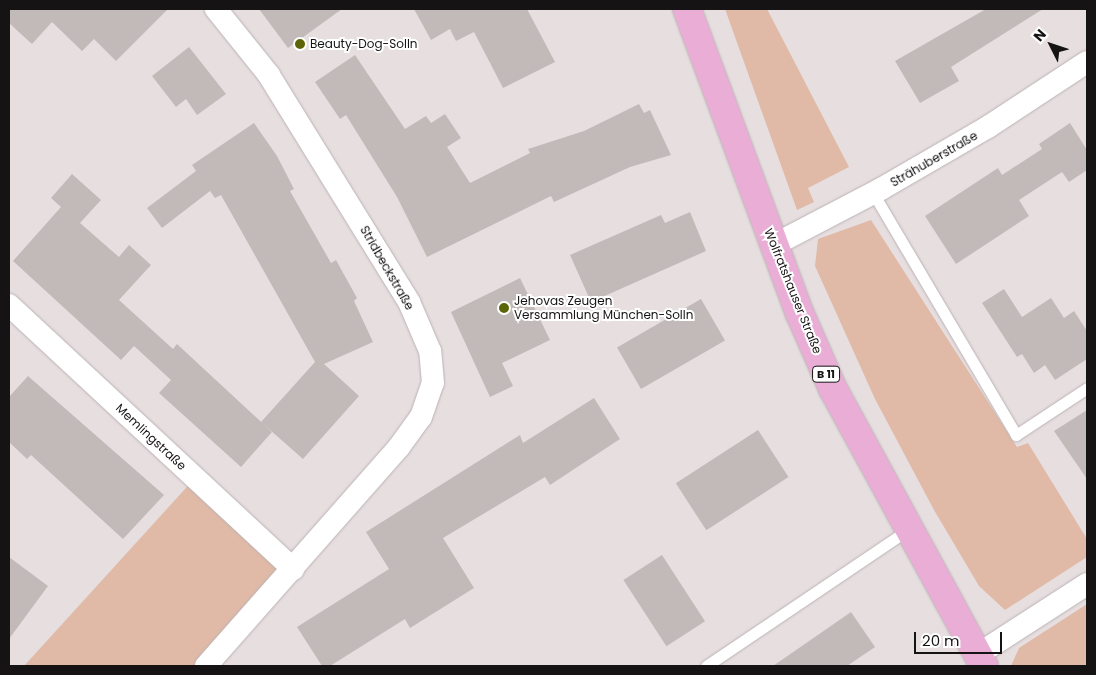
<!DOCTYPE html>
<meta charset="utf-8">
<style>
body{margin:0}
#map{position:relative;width:1096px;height:675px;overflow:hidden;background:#e7dee0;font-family:Poppins,sans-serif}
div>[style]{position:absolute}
.green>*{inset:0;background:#e0baa7}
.building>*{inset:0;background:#c2bab9;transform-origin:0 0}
.roads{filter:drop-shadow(0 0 1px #bab2b4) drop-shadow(0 0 1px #bab2b4)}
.lane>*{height:11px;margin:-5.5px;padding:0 5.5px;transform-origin:5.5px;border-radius:5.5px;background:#fff}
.street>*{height:22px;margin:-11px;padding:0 11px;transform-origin:11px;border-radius:11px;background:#fff}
.primary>*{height:28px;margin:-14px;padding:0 14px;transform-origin:14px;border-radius:14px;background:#e9add6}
.dots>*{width:14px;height:14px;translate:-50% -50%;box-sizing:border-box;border:2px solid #fff;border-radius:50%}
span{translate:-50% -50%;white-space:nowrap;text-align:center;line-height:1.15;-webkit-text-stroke:4px #fff;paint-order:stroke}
.shield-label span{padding:1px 4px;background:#fff;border:1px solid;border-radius:4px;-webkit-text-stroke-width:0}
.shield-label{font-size:11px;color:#161314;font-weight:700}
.poi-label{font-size:12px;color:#161314}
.left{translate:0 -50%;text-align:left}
.street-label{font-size:12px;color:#161314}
.frame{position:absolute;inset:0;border:10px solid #161314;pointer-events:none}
.north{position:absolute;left:1026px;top:20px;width:50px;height:50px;-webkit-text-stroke:4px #fff;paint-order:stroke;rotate:311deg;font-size:14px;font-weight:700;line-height:20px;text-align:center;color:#161314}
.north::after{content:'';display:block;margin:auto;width:18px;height:22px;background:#161314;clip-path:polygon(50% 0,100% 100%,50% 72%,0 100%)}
.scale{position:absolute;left:914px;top:632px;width:88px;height:22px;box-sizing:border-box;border:2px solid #161314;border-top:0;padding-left:6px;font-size:15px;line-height:18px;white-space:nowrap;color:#161314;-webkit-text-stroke:4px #fff;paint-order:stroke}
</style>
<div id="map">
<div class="green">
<i style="clip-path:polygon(725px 9px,767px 9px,849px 167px,808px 188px,814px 202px,797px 210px)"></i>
<i style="clip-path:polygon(871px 220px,1017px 447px,1028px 443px,1087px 539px,1087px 557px,1005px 610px,979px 586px,934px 510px,875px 399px,815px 266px,818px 239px)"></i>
<i style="clip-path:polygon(195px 478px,293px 569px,206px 666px,24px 666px)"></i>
<i style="clip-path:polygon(1087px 604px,1087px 666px,1011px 666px,1019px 648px)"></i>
</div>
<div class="building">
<i style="clip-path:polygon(9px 9px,168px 9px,116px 61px,94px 39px,82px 51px,52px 22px,32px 44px,9px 23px)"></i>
<i style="clip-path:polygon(259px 9px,342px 9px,288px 48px)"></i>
<i style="clip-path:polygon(414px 9px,527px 9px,555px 62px,503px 88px,474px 32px,456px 41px,450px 29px,431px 40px)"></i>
<i style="clip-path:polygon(986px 9px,1043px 9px,951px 67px,959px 81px,920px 103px,895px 61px)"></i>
<i style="clip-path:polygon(189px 47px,226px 94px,197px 115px,186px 99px,176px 107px,152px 76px)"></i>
<i style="clip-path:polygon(355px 55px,405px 129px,426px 116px,431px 123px,445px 114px,461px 138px,447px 147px,470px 183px,530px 153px,528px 149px,584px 131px,639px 104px,644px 113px,650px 110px,671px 155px,630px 167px,554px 202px,551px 196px,427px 257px,397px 197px,346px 115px,340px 119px,315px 82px)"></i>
<i style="clip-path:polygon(254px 123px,277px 156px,294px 189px,290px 191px,331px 263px,336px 260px,357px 298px,354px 301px,373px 342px,324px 364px,359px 396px,303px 459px,261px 422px,315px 362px,221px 195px,215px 198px,210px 191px,162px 228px,147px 208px,196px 171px,192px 165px)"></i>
<i style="clip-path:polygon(1070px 123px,1087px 150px,1087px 170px,1069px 182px,1062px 172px,1019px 200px,1029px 216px,956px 264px,925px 216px,998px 168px,1002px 175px,1042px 149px,1039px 144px)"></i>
<i style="clip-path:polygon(72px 174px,101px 200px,80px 223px,119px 257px,129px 245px,151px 265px,119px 300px,173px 349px,177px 344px,272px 432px,241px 467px,159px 393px,171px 380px,134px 346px,121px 360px,13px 261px,61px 207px,51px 198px)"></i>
<i style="clip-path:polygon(690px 212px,706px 251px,591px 302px,570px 255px,661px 215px,665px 223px)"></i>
<i style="clip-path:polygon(520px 278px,550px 340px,502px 363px,513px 386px,490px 397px,451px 312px)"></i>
<i style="clip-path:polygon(1004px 289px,1022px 317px,1051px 298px,1064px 318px,1074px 311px,1087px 331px,1087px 359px,1055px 380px,1045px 365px,1034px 373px,1022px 354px,1017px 357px,982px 303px)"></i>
<i style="left:701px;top:299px;width:48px;height:97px;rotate:60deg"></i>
<i style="clip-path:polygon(28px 376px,164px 495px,123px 539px,31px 455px,27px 459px,9px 442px,9px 397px)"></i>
<i style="clip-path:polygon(594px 398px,620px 439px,550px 485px,545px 477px,443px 538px,474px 588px,410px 628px,405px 619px,330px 666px,322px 666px,297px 627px,389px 569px,366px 532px,520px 435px,523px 443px)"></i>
<i style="clip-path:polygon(1087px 410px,1087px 479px,1054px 431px)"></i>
<i style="left:758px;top:430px;width:56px;height:98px;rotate:57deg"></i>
<i style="left:662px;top:555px;width:79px;height:46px;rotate:57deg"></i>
<i style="clip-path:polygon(9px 557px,48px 586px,9px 639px)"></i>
<i style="clip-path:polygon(851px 612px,875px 647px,847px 666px,773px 666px)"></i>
</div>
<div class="roads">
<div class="lane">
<i style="left:873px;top:193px;width:281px;rotate:59.4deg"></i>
<i style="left:1016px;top:435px;width:85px;rotate:-33.5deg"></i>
<i style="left:706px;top:666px;width:244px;rotate:-34deg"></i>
</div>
<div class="street">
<i style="left:774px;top:245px;width:121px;rotate:-27.6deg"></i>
<i style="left:881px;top:189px;width:124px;rotate:-30.1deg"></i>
<i style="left:988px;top:127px;width:118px;rotate:-33.3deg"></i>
<i style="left:9px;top:305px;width:388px;rotate:42.9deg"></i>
<i style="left:977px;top:655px;width:131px;rotate:-32.8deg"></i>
<i style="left:206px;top:666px;width:292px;rotate:-48.6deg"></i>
<i style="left:399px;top:447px;width:37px;rotate:-54deg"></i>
<i style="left:421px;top:417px;width:36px;rotate:-71deg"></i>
<i style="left:433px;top:383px;width:32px;rotate:-95deg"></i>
<i style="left:430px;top:351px;width:53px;rotate:-113.2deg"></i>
<i style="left:409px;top:302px;width:267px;rotate:-121.7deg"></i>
<i style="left:269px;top:75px;width:85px;rotate:-128.8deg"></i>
</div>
<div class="primary">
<i style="left:687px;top:9px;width:325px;rotate:69.7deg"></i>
<i style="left:800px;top:314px;width:82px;rotate:66.3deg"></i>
<i style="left:833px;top:389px;width:315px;rotate:61.4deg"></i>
</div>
</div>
<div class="dots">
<i style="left:300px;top:44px;background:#5c6608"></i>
<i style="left:504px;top:308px;background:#5c6608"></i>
</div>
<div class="shield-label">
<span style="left:826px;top:374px">B 11</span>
</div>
<div class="poi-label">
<span class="left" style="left:310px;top:44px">Beauty-Dog-Solln</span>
<span class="left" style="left:514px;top:308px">Jehovas Zeugen<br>Versammlung München-Solln</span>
</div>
<div class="street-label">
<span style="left:934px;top:159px;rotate:-30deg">Strähuberstraße</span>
<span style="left:387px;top:268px;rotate:60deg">Stridbeckstraße</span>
<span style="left:793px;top:291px;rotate:68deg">Wolfratshauser Straße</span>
<span style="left:151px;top:437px;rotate:43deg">Memlingstraße</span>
</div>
<div class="frame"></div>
<div class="north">N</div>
<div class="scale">20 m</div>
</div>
